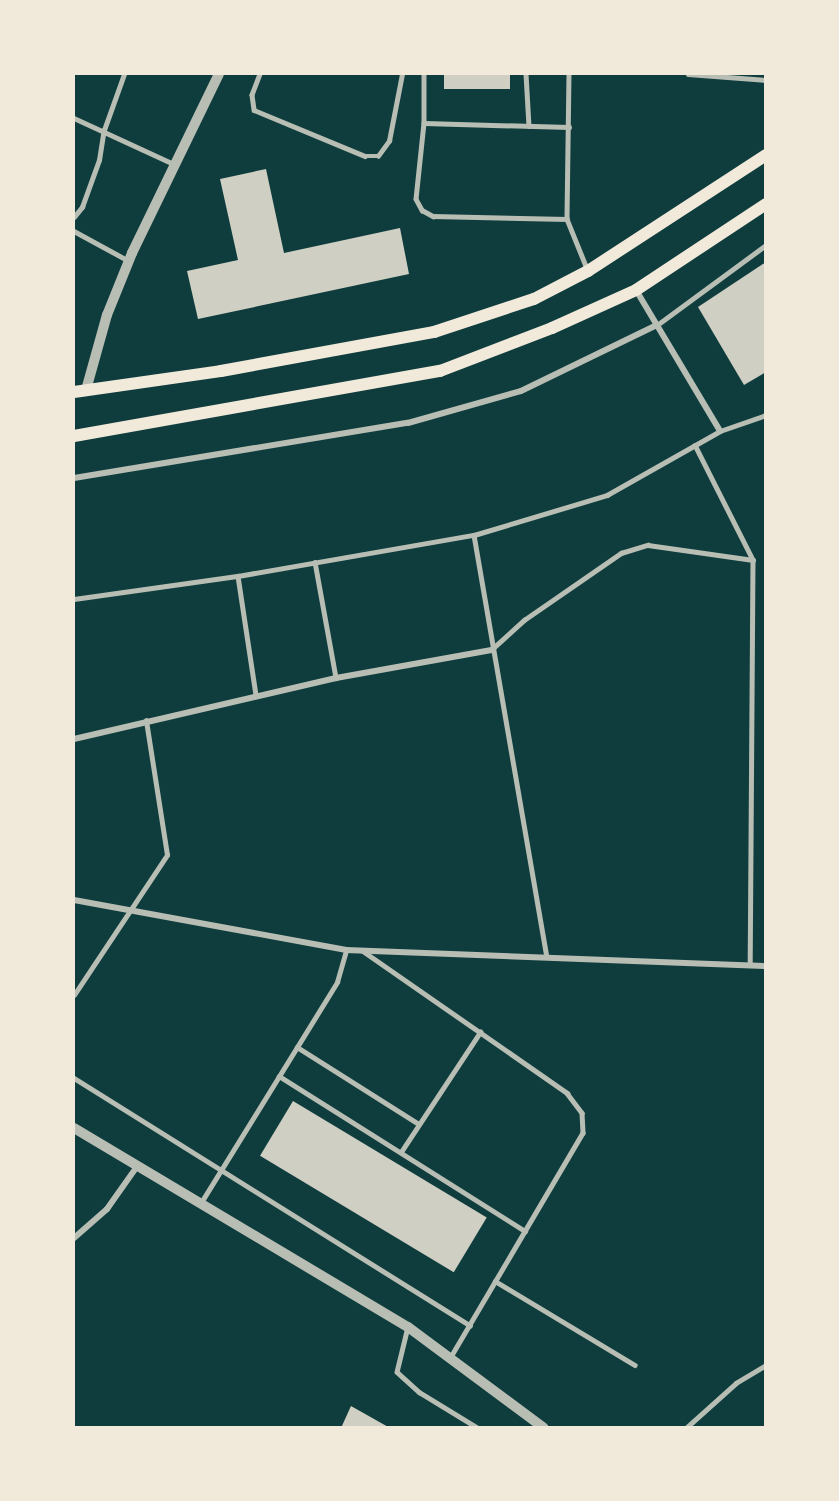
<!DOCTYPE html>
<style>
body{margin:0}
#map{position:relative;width:839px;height:1501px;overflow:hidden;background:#0f3d3e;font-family:"Fira Sans Condensed",sans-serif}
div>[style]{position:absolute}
.building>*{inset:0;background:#cfcfc3;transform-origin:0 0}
.service>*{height:4.5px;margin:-2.25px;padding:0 2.25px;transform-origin:2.25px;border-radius:2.25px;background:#b8beb3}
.minor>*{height:6px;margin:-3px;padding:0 3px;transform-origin:3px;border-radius:3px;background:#b8beb3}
.tertiary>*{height:10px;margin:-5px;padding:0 5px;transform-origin:5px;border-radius:5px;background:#b8beb3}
.secondary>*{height:12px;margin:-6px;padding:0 6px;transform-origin:6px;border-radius:6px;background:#f1e9da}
span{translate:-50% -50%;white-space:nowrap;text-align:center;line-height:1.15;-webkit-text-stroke:6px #f1e9da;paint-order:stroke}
.frame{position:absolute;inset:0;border:75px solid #f1e9da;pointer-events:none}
</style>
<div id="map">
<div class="building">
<i style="left:444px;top:74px;width:66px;height:15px"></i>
<i style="clip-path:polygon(266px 169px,284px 253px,400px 228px,409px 274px,198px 319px,187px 271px,238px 260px,220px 179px)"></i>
<i style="clip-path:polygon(766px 262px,766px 372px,744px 385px,698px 307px)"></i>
<i style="left:293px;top:1101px;width:226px;height:64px;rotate:31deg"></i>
<i style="clip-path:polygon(351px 1406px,390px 1428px,341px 1428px)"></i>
</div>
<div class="service">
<i style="left:260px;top:74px;width:22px;rotate:111deg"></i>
<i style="left:252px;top:95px;width:15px;rotate:82deg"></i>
<i style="left:254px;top:110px;width:120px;rotate:22.5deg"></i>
<i style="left:365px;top:156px;width:13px"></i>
<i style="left:378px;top:156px;width:19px;rotate:-54deg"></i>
<i style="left:389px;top:141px;width:68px;rotate:-79deg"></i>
<i style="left:424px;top:74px;width:49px;rotate:90deg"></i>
<i style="left:424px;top:123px;width:76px;rotate:96deg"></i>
<i style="left:416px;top:199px;width:13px;rotate:61deg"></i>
<i style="left:422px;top:210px;width:13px;rotate:29deg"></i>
<i style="left:433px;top:216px;width:134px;rotate:1.3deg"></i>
<i style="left:526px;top:74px;width:52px;rotate:86.7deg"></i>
<i style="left:569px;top:74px;width:145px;rotate:90.8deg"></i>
<i style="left:567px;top:219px;width:56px;rotate:68deg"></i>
<i style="left:688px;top:74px;width:78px;rotate:4.4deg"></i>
<i style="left:74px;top:118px;width:110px;rotate:24.7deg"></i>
<i style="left:424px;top:123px;width:145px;rotate:1.6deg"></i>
<i style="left:74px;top:217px;width:13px;rotate:-51deg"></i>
<i style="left:82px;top:207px;width:50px;rotate:-70.1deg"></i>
<i style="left:99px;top:160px;width:30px;rotate:-81deg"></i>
<i style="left:104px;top:130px;width:59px;rotate:-70.3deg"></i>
<i style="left:74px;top:231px;width:63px;rotate:28.6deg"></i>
<i style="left:657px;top:325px;width:135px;rotate:-36.3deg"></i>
<i style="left:695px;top:445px;width:129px;rotate:63.2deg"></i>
<i style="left:753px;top:560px;width:405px;rotate:90.4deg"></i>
<i style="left:474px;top:535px;width:428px;rotate:80.2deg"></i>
<i style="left:315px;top:562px;width:118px;rotate:79.7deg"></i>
<i style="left:238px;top:576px;width:120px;rotate:81.4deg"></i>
<i style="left:74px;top:599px;width:166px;rotate:-8deg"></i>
<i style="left:238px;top:576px;width:240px;rotate:-9.9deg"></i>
<i style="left:474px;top:535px;width:139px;rotate:-16.7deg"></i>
<i style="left:607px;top:495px;width:130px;rotate:-29.5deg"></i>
<i style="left:720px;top:431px;width:49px;rotate:-19.2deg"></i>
<i style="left:491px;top:650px;width:45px;rotate:-42.3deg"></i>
<i style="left:524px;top:620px;width:118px;rotate:-34.6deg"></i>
<i style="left:621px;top:553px;width:28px;rotate:-17deg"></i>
<i style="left:648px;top:545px;width:106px;rotate:8.1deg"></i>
<i style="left:363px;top:951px;width:249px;rotate:34.8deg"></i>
<i style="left:567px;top:1093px;width:25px;rotate:53deg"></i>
<i style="left:582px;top:1113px;width:20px;rotate:87deg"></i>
<i style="left:583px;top:1133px;width:260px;rotate:120.5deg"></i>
<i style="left:74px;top:995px;width:168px;rotate:-56.4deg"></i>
<i style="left:167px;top:855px;width:136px;rotate:-98.9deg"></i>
<i style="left:297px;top:1047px;width:144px;rotate:32.3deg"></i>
<i style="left:279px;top:1076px;width:291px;rotate:32.2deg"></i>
<i style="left:74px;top:1078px;width:467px;rotate:32deg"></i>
<i style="left:401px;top:1152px;width:144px;rotate:-56.6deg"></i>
<i style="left:202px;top:1201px;width:257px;rotate:-58.3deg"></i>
<i style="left:337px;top:982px;width:33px;rotate:-74deg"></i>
<i style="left:495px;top:1281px;width:163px;rotate:31deg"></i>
<i style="left:408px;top:1327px;width:46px;rotate:103.7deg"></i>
<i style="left:397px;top:1372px;width:30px;rotate:42deg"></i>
<i style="left:419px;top:1392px;width:69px;rotate:31.4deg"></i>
<i style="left:686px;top:1428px;width:67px;rotate:-42deg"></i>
<i style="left:736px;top:1383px;width:35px;rotate:-31deg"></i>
</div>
<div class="minor">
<i style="left:636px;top:290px;width:164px;rotate:59.2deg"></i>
<i style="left:74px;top:478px;width:338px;rotate:-9.4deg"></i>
<i style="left:408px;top:423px;width:117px;rotate:-15.8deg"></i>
<i style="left:521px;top:391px;width:151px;rotate:-25.9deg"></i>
<i style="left:74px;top:739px;width:269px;rotate:-13.1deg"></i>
<i style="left:336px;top:678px;width:158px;rotate:-10.2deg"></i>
<i style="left:74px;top:900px;width:277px;rotate:10.4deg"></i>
<i style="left:346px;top:950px;width:420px;rotate:2.2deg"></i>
<i style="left:74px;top:1238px;width:44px;rotate:-41.3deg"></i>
<i style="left:107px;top:1209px;width:54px;rotate:-54.8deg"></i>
</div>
<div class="tertiary">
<i style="left:86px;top:390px;width:78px;rotate:-74.4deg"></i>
<i style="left:107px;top:315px;width:67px;rotate:-68deg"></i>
<i style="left:132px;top:253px;width:199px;rotate:-64.1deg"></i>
<i style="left:74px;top:1128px;width:389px;rotate:30.8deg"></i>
<i style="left:408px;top:1327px;width:169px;rotate:36.6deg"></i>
</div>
<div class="secondary">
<i style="left:74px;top:392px;width:148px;rotate:-8.1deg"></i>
<i style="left:221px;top:371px;width:217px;rotate:-10.4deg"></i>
<i style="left:434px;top:332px;width:105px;rotate:-18.3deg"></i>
<i style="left:534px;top:299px;width:61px;rotate:-27.4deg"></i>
<i style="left:588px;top:271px;width:212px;rotate:-33.1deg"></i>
<i style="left:74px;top:436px;width:372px;rotate:-10.1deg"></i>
<i style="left:440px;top:371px;width:120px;rotate:-21deg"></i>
<i style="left:552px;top:328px;width:92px;rotate:-24.3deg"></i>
<i style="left:636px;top:290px;width:156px;rotate:-33.5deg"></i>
</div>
<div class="frame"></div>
</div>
